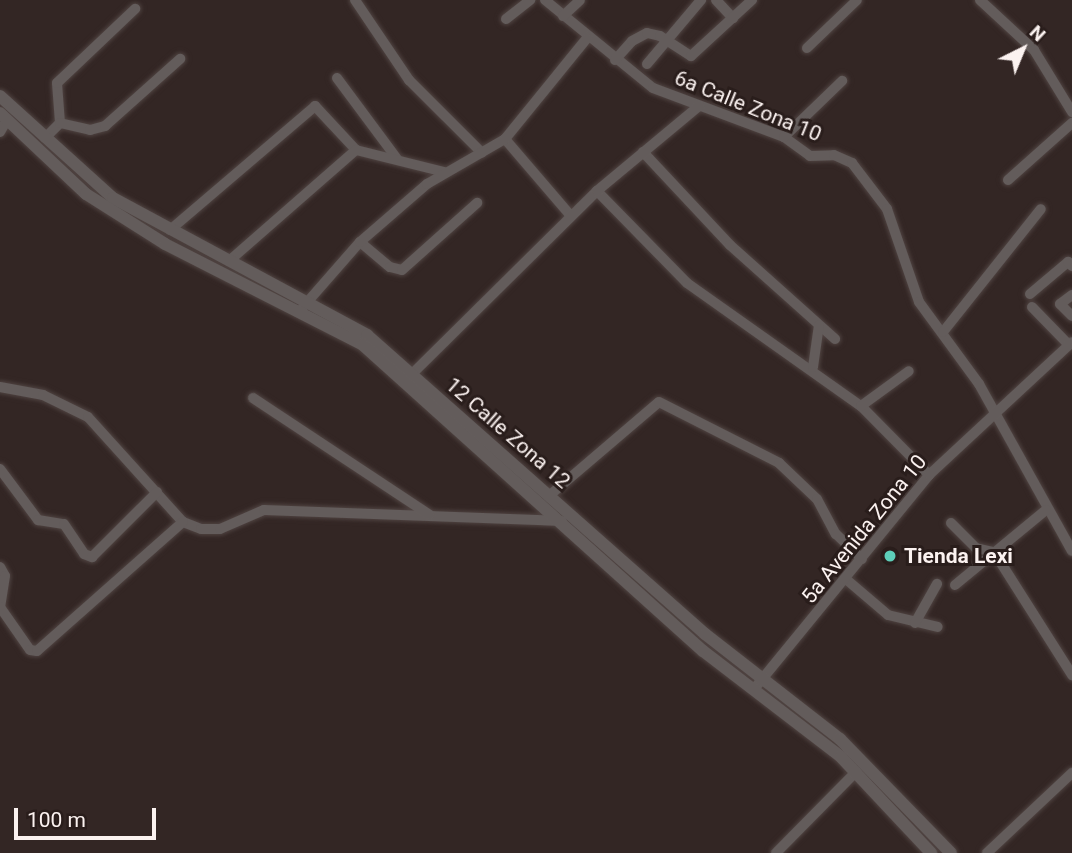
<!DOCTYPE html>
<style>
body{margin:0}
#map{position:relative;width:1072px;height:853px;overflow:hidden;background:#332624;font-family:Roboto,sans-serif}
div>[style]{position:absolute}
.roads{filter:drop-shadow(0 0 2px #4f4341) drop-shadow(0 0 2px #4f4341)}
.minor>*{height:10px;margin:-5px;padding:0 5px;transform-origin:5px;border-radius:5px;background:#635c5b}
.tertiary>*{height:12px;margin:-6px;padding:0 6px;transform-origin:6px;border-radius:6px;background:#635c5b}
.dots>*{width:19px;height:19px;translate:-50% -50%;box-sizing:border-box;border:4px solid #291d1b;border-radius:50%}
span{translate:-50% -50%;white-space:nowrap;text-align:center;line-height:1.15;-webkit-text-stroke:6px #291d1b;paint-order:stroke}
.street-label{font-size:21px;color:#fbf2f0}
.poi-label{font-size:21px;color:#fbf2f0;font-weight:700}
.left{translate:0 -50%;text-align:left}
.north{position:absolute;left:988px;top:14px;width:70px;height:70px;-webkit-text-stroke:5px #291d1b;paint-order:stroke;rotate:43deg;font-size:19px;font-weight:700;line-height:28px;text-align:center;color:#fbf2f0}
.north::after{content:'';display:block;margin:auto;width:24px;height:32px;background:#fbf2f0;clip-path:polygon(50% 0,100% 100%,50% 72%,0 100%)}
.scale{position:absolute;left:14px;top:808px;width:142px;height:32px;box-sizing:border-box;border:4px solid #fbf2f0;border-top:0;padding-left:9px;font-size:21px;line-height:24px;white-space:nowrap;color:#fbf2f0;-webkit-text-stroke:5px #291d1b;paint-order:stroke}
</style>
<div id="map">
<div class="roads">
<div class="minor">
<i style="left:355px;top:0;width:97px;rotate:56deg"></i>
<i style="left:409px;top:80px;width:103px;rotate:45deg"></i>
<i style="left:545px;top:0;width:139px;rotate:39.2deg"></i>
<i style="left:653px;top:88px;width:140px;rotate:20.5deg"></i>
<i style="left:784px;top:137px;width:32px;rotate:36deg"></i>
<i style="left:810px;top:156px;width:24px;rotate:-2deg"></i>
<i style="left:834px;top:155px;width:20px;rotate:24deg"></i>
<i style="left:852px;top:163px;width:58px;rotate:52.7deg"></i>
<i style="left:887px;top:209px;width:98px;rotate:71deg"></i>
<i style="left:919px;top:302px;width:102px;rotate:53.8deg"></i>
<i style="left:979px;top:384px;width:191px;rotate:60.9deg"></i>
<i style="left:716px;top:0;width:25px;rotate:47deg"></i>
<i style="left:980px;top:0;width:74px;rotate:42.8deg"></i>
<i style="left:1034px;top:50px;width:73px;rotate:58.5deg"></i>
<i style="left:563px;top:16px;width:23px;rotate:-43deg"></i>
<i style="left:506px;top:19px;width:31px;rotate:-38deg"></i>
<i style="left:807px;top:48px;width:69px;rotate:-43.8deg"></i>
<i style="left:615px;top:60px;width:25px;rotate:-48deg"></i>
<i style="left:632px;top:41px;width:17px;rotate:-28deg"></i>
<i style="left:647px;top:33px;width:13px;rotate:13deg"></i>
<i style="left:660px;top:36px;width:37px;rotate:33deg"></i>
<i style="left:691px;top:56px;width:83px;rotate:-42.6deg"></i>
<i style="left:647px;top:64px;width:84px;rotate:-49.8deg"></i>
<i style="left:337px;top:78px;width:102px;rotate:53.4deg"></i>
<i style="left:60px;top:123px;width:40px;rotate:-94.3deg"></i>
<i style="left:57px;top:83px;width:108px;rotate:-43.5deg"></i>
<i style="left:0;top:132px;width:14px;rotate:-60deg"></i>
<i style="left:784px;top:137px;width:81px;rotate:-44deg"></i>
<i style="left:45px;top:138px;width:21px;rotate:-45deg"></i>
<i style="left:60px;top:123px;width:31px;rotate:13deg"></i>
<i style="left:90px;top:130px;width:16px;rotate:-15deg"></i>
<i style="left:105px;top:126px;width:101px;rotate:-41.8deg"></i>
<i style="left:505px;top:139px;width:101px;rotate:49.4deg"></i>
<i style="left:643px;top:152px;width:127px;rotate:46.9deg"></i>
<i style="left:730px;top:245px;width:141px;rotate:41.8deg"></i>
<i style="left:1008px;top:180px;width:86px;rotate:-41.7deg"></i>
<i style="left:597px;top:191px;width:129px;rotate:45.6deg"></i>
<i style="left:687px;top:283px;width:213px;rotate:35.3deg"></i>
<i style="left:861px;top:406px;width:97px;rotate:45.4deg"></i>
<i style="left:170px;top:230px;width:191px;rotate:-40.5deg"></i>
<i style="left:315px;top:106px;width:60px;rotate:47deg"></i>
<i style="left:356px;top:150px;width:91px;rotate:14deg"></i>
<i style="left:360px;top:242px;width:39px;rotate:40deg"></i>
<i style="left:390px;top:267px;width:12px;rotate:14deg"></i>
<i style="left:402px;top:270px;width:101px;rotate:-41.8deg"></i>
<i style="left:229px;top:261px;width:169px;rotate:-41.2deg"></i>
<i style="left:1030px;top:294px;width:50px;rotate:-40.1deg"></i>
<i style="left:1068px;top:262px;width:6px;rotate:45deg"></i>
<i style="left:1072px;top:295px;width:15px;rotate:143deg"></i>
<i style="left:1060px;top:304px;width:17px;rotate:45deg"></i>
<i style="left:303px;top:307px;width:86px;rotate:-48.8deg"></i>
<i style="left:360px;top:242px;width:89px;rotate:-40.9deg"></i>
<i style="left:427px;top:184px;width:90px;rotate:-30deg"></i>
<i style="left:505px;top:139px;width:130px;rotate:-50.9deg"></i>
<i style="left:1032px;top:307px;width:53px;rotate:45.8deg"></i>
<i style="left:943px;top:332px;width:157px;rotate:-51.5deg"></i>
<i style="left:813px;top:367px;width:42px;rotate:-81.9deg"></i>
<i style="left:412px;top:374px;width:260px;rotate:-44.7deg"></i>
<i style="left:597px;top:191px;width:133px;rotate:-39.8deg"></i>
<i style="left:0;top:387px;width:44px;rotate:10.5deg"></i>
<i style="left:43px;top:395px;width:50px;rotate:26.1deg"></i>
<i style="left:88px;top:417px;width:142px;rotate:47.9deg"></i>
<i style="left:183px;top:522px;width:19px;rotate:21deg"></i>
<i style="left:201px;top:529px;width:19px"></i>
<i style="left:220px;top:529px;width:48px;rotate:-23.4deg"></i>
<i style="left:264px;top:510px;width:298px;rotate:2.1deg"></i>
<i style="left:253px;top:398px;width:212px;rotate:33.5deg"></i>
<i style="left:861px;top:406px;width:59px;rotate:-36.1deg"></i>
<i style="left:0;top:469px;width:64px;rotate:53.3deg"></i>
<i style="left:38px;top:520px;width:26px;rotate:9deg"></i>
<i style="left:64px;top:524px;width:36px;rotate:56deg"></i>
<i style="left:84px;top:554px;width:9px;rotate:21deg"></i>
<i style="left:92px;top:557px;width:92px;rotate:-45deg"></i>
<i style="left:550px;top:495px;width:143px;rotate:-40.5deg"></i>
<i style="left:659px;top:402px;width:135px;rotate:26.9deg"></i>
<i style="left:779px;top:463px;width:52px;rotate:43.5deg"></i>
<i style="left:817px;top:499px;width:40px;rotate:62deg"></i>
<i style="left:836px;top:534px;width:36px;rotate:44deg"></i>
<i style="left:951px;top:523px;width:35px;rotate:45deg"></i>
<i style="left:976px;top:548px;width:18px;rotate:13deg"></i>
<i style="left:994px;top:552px;width:146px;rotate:57.6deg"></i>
<i style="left:0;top:567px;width:10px;rotate:61deg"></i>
<i style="left:5px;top:576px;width:32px;rotate:99deg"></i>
<i style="left:847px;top:580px;width:54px;rotate:40.5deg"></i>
<i style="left:888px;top:615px;width:51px;rotate:13.5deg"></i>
<i style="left:955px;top:585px;width:118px;rotate:-39.5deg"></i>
<i style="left:0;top:607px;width:52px;rotate:55.1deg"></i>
<i style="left:30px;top:650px;width:7px;rotate:8deg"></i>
<i style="left:37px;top:651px;width:195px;rotate:-41.5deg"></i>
<i style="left:915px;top:623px;width:45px;rotate:-60.6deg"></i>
<i style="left:754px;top:689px;width:276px;rotate:-50.7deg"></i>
<i style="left:929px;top:475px;width:195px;rotate:-42.9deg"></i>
<i style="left:776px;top:853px;width:114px;rotate:-45.4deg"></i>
<i style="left:987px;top:853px;width:117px;rotate:-43.3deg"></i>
</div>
<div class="tertiary">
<i style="left:0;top:96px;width:152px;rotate:42.1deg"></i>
<i style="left:113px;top:198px;width:289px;rotate:28.3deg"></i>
<i style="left:367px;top:335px;width:451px;rotate:41.5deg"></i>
<i style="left:705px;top:634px;width:171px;rotate:37.9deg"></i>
<i style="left:840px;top:739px;width:159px;rotate:45.8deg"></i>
<i style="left:0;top:113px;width:118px;rotate:43.3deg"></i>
<i style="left:86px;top:194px;width:93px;rotate:32.3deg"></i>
<i style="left:165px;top:244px;width:222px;rotate:27deg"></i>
<i style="left:363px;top:345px;width:457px;rotate:42deg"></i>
<i style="left:703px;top:651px;width:174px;rotate:37.5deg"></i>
<i style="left:841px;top:757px;width:132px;rotate:46.8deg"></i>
</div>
</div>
<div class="dots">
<i style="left:890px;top:556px;background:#5dceb9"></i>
</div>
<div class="street-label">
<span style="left:748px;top:106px;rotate:22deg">6a Calle Zona 10</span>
<span style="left:508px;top:433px;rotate:41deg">12 Calle Zona 12</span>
<span style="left:864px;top:529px;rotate:-51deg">5a Avenida Zona 10</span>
</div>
<div class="poi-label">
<span class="left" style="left:904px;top:556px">Tienda Lexi</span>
</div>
<div class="north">N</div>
<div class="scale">100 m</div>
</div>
